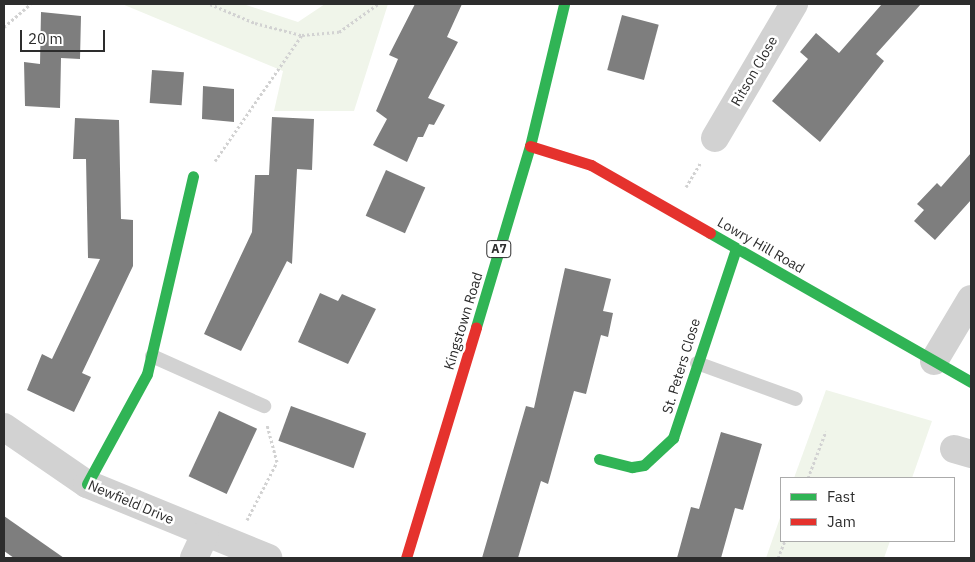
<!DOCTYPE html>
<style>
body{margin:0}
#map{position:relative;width:975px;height:562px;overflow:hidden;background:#fff;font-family:"IBM Plex Sans",sans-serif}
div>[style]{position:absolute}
.green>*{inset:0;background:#f0f5ea}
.building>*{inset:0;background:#7e7e7e;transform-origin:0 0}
.path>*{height:3px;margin-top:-1.5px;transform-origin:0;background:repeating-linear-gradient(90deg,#d2d2d2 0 2.5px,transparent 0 5px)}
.lane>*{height:14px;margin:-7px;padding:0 7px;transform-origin:7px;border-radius:7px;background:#d2d2d2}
.street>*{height:28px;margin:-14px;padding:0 14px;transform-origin:14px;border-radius:14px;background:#d2d2d2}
.fast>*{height:11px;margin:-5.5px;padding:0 5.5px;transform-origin:5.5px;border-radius:5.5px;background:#30b455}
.jam>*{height:11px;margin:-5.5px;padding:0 5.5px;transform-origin:5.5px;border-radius:5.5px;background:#e5322d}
span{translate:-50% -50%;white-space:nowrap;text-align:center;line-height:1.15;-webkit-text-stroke:5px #fff;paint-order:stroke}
.shield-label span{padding:1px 4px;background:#fff;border:1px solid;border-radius:4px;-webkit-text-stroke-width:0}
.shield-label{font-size:12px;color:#2d2d2d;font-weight:700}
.street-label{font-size:14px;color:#2d2d2d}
.frame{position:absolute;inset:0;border:5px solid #2d2d2d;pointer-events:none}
.legend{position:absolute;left:780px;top:477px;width:175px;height:65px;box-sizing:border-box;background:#fff;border:1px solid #ababab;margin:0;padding:6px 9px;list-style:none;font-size:15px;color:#2d2d2d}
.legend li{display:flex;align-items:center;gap:10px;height:25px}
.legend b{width:25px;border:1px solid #ababab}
.scale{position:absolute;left:20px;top:30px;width:85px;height:22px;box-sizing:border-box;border:2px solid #2d2d2d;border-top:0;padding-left:6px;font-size:15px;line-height:18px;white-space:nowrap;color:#2d2d2d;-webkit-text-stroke:4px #fff;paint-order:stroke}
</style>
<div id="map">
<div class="green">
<i style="clip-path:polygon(122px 4px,243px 4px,298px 22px,325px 4px,388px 4px,354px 111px,274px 111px,283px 71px)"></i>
<i style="clip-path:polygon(826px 390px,932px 421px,912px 478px,794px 478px)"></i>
<i style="clip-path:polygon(781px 515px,781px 541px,890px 541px,884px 558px,766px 558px)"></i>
</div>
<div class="building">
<i style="clip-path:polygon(415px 4px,462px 4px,447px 37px,458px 42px,428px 98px,445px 105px,434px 125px,429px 124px,423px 137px,418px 137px,407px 162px,373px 145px,387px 119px,376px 111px,398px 59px,389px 55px)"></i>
<i style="clip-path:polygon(882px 4px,921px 4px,876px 54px,884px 61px,820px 142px,772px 101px,808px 59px,800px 52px,816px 33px,839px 53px)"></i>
<i style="clip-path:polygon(41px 12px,81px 16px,80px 59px,61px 58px,60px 108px,25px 106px,24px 62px,40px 64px)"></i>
<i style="left:622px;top:15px;width:38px;height:57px;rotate:15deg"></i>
<i style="left:152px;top:70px;width:32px;height:33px;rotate:4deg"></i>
<i style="clip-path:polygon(203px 86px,234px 89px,234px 122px,202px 119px)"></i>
<i style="clip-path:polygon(272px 117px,314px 119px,312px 170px,297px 169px,292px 264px,287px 261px,241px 351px,204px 334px,252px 232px,255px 175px,269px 175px)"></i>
<i style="clip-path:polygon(75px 118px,119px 120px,121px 219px,133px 220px,133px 266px,82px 373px,91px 377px,74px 412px,27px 390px,42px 354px,52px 359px,100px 259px,88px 258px,86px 159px,73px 159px)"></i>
<i style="clip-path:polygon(971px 153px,971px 200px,935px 240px,914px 221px,924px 210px,917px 204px,937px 183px,941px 187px)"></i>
<i style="left:386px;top:170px;width:43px;height:50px;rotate:24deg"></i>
<i style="clip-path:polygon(565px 268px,611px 279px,603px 311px,613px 313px,608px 337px,601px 335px,586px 394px,574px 391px,548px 484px,541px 481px,518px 558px,482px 558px,526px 406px,534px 408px)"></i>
<i style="clip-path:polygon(320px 293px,338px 301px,342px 294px,376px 309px,348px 364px,298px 342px)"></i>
<i style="left:291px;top:406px;width:80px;height:37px;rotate:20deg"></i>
<i style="left:219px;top:411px;width:42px;height:72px;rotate:25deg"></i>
<i style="clip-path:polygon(721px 432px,762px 444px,743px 510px,735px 508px,721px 558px,677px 558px,691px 507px,699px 509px)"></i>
<i style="clip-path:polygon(4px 516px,64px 558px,14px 558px,4px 551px)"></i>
</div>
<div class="path">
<i style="left:210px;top:4px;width:49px;rotate:22.9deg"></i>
<i style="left:255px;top:23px;width:48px;rotate:14.6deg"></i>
<i style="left:4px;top:27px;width:35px;rotate:-41deg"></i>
<i style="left:215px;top:161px;width:153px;rotate:-55.4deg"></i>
<i style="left:302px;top:35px;width:37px;rotate:-5deg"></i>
<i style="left:339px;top:32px;width:48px;rotate:-35.7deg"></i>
<i style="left:686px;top:187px;width:29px;rotate:-59deg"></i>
<i style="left:808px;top:478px;width:50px;rotate:-69deg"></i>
<i style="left:247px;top:520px;width:65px;rotate:-62.7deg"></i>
<i style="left:277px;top:462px;width:38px;rotate:-105deg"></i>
<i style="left:778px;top:558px;width:18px;rotate:-68deg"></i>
</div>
<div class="lane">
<i style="left:152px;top:356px;width:123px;rotate:24.1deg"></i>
<i style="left:697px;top:363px;width:105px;rotate:20deg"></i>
</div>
<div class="street">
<i style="left:715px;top:138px;width:156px;rotate:-59.5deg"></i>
<i style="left:934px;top:361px;width:72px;rotate:-59.2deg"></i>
<i style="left:4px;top:427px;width:101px;rotate:34.5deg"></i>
<i style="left:87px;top:484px;width:196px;rotate:22.2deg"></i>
<i style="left:954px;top:449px;width:18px;rotate:16deg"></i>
<i style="left:194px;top:558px;width:26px;rotate:-65deg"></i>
</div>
<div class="fast">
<i style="left:710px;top:233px;width:301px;rotate:29.7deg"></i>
<i style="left:476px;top:327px;width:189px;rotate:-73.4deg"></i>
<i style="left:530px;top:146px;width:146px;rotate:-76.5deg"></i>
<i style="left:599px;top:459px;width:34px;rotate:14deg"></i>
<i style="left:632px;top:467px;width:12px;rotate:-9deg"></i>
<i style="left:644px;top:465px;width:40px;rotate:-43deg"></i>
<i style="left:673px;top:438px;width:199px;rotate:-71.6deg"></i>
<i style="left:87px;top:484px;width:125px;rotate:-61.4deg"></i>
<i style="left:147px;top:374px;width:203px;rotate:-76.9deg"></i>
</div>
<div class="jam">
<i style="left:530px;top:146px;width:64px;rotate:17.3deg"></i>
<i style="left:591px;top:165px;width:137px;rotate:29.7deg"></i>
<i style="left:406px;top:558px;width:241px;rotate:-73.1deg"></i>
</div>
<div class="shield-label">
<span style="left:499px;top:249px">A7</span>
</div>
<div class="street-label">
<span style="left:754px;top:71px;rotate:-60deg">Ritson Close</span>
<span style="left:761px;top:245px;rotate:30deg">Lowry Hill Road</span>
<span style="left:463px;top:321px;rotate:-73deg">Kingstown Road</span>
<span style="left:681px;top:366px;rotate:-73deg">St. Peters Close</span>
<span style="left:131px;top:502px;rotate:23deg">Newfield Drive</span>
</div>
<div class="frame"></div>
<ul class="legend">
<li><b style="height:6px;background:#30b455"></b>Fast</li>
<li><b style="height:6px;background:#e5322d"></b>Jam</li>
</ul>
<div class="scale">20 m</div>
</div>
